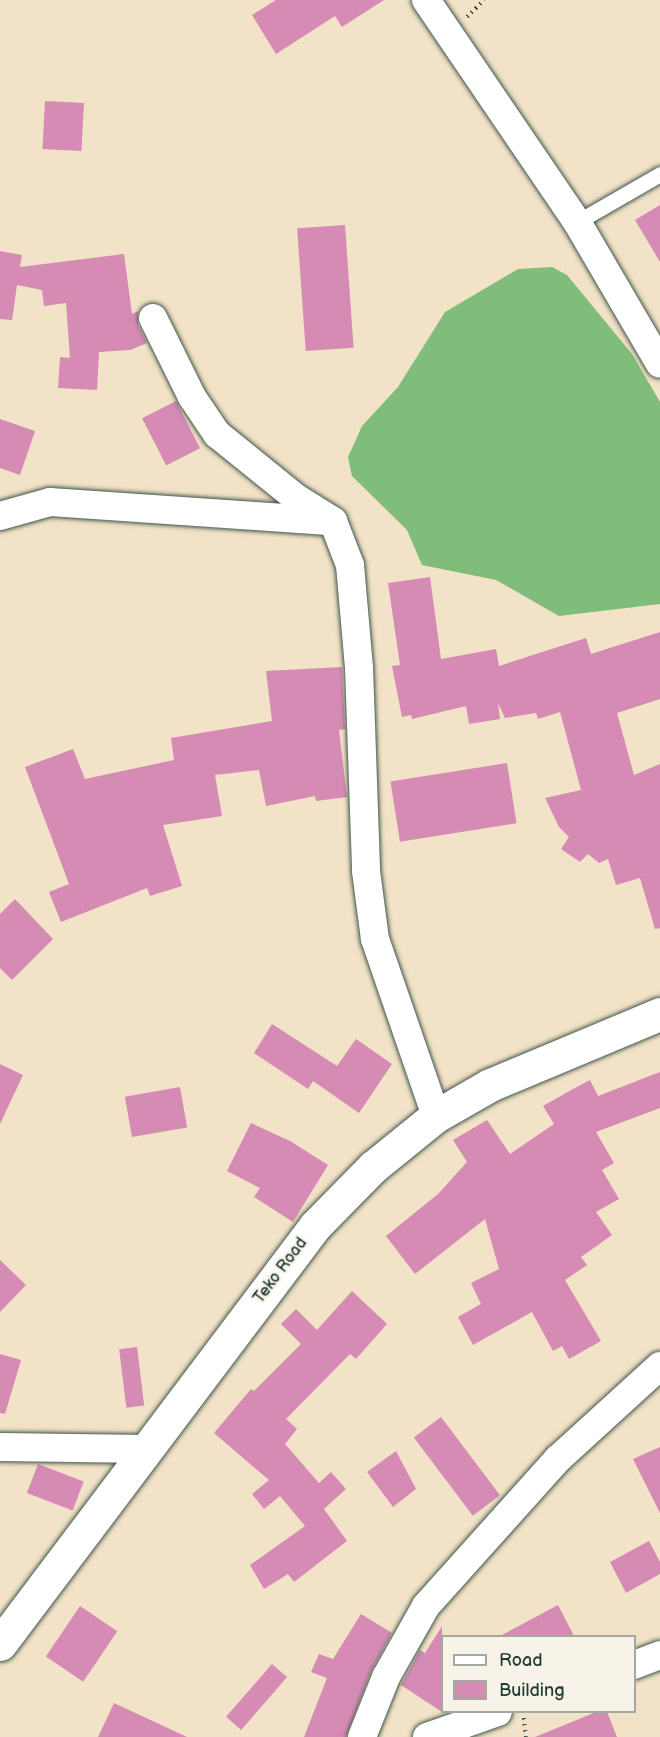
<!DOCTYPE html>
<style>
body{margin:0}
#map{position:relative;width:660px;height:1737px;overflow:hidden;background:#f2e2c7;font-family:"Balsamiq Sans",sans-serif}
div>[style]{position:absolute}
.forest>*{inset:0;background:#80bc7a}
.building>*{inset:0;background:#d68bb5;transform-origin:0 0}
.path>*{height:4px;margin-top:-2px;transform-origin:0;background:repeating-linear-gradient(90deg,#3f564a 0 1.5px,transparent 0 6px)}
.roads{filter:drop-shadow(0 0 2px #3f564a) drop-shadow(0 0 2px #3f564a)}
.service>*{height:15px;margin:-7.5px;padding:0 7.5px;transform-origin:7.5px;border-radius:7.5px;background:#fff}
.minor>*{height:28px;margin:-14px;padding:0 14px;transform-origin:14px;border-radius:14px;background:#fff}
.tertiary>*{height:33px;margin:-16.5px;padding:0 16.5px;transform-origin:16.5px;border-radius:16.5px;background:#fff}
span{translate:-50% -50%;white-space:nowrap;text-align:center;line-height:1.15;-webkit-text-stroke:5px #f7f3e8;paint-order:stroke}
.street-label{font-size:16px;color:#1f3d34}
.legend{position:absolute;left:441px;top:1635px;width:195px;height:78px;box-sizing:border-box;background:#f7f3e8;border:2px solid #a1aaa0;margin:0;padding:8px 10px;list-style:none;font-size:18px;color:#1f3d34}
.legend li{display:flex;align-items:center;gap:12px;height:30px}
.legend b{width:30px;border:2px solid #a1aaa0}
</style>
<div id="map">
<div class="forest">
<i style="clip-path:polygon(552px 267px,567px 275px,632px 354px,660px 402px,660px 604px,559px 616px,496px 580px,422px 565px,407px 530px,352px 476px,348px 457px,362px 426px,398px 387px,445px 312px,518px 269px)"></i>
</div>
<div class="building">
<i style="clip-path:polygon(276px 0,384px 0,342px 27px,335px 16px,276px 54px,252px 15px)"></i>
<i style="left:45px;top:101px;width:39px;height:48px;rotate:3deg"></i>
<i style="clip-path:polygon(660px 205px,660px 262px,635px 220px)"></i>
<i style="left:345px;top:225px;width:123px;height:48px;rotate:86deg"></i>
<i style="clip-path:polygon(0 251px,22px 255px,20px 267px,124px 254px,132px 314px,138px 311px,138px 325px,147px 343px,130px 350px,99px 352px,97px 390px,58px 388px,60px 357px,70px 358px,66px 303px,44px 306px,42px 290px,17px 285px,12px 320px,0 319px)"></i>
<i style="left:176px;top:401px;width:53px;height:38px;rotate:63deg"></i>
<i style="clip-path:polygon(0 419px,35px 431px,20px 475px,0 468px)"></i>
<i style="clip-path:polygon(430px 577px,441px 659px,496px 649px,499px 666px,586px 638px,591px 654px,660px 632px,660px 699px,617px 713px,634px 775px,660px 764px,660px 928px,655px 929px,640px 878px,616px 885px,608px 859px,599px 863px,588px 854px,580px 862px,561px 849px,569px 837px,559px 827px,545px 798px,581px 790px,560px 712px,538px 719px,536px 713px,505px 718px,498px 703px,500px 719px,469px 724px,466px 706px,412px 719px,411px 715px,402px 717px,392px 666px,400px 665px,388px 583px)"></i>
<i style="clip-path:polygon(342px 667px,345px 729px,339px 730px,347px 797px,316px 801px,315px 796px,266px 806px,259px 770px,215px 775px,222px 816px,163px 825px,182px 886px,150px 896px,147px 888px,61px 922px,49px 892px,69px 884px,25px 767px,73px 749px,85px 779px,174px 760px,171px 738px,272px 721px,266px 671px)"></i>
<i style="left:507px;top:763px;width:61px;height:118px;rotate:81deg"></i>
<i style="clip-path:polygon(15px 899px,53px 939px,12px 980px,0 968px,0 914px)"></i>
<i style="clip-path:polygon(272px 1024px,337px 1066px,356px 1039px,392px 1064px,359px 1113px,313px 1081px,308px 1089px,254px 1053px)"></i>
<i style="clip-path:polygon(0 1064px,23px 1075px,0 1124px)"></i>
<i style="clip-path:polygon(660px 1072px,660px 1108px,596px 1132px,614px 1163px,602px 1170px,619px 1199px,596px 1212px,612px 1235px,581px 1257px,587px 1265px,565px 1280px,601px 1341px,569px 1359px,562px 1346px,553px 1351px,532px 1312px,473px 1345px,458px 1317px,481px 1304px,471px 1283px,499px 1269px,485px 1219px,415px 1274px,386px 1236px,438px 1194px,467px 1162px,453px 1140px,487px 1120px,510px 1154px,554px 1124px,543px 1106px,573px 1089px,590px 1080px,598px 1096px)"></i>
<i style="left:180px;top:1087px;width:41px;height:56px;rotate:80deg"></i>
<i style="clip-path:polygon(251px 1123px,290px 1141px,328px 1165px,293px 1222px,254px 1197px,260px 1188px,227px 1171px)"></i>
<i style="clip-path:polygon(0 1260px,26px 1285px,0 1312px)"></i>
<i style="clip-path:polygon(352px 1291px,387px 1324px,356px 1359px,350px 1354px,286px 1419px,297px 1429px,285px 1444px,319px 1483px,331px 1472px,346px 1489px,324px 1509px,347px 1541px,294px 1582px,288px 1574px,264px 1589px,250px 1565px,305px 1526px,280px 1496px,264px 1509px,252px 1494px,269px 1480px,214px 1433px,251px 1389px,254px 1391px,301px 1344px,281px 1324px,296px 1309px,317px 1330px)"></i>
<i style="left:137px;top:1347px;width:59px;height:18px;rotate:83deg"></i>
<i style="clip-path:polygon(0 1354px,21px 1360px,5px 1414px,0 1413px)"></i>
<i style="left:441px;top:1417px;width:98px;height:34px;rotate:53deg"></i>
<i style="clip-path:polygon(660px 1447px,660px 1513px,633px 1459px)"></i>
<i style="clip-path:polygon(396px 1451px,416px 1489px,393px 1507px,367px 1472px)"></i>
<i style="left:38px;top:1464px;width:49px;height:31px;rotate:21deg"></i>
<i style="clip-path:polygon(649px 1541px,660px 1562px,660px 1574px,626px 1593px,610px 1562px)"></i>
<i style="clip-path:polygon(558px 1605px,574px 1636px,500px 1636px)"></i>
<i style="left:80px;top:1606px;width:45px;height:61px;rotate:34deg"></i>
<i style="clip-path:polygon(361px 1614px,392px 1633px,371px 1671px,346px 1737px,304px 1737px,327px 1678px,311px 1672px,319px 1654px,333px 1659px)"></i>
<i style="clip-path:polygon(442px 1626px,442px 1712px,401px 1685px,420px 1650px,425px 1653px)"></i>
<i style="left:272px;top:1664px;width:20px;height:70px;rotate:41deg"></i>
<i style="clip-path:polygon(114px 1703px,187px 1737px,98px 1737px)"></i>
<i style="clip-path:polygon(596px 1712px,607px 1712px,617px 1737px,535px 1737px)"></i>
</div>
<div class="path">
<i style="left:467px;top:17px;width:24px;rotate:-45deg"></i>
<i style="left:524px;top:1718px;width:19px;rotate:84deg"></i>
</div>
<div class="roads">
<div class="service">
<i style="left:577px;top:222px;width:96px;rotate:-30deg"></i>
</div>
<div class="minor">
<i style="left:426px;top:0;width:268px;rotate:55.8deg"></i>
<i style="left:577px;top:222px;width:164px;rotate:59.7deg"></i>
<i style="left:153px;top:318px;width:88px;rotate:63.7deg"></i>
<i style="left:192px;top:397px;width:45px;rotate:56deg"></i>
<i style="left:217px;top:434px;width:102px;rotate:39deg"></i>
<i style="left:296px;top:498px;width:44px;rotate:31.9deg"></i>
<i style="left:333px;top:521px;width:47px;rotate:68.9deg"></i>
<i style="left:350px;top:565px;width:102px;rotate:85deg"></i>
<i style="left:359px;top:667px;width:204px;rotate:88deg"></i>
<i style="left:366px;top:871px;width:69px;rotate:82.5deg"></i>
<i style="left:375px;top:939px;width:187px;rotate:71deg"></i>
<i style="left:0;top:516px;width:52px;rotate:-15.6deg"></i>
<i style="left:50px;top:502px;width:279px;rotate:3.9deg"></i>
<i style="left:0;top:1447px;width:147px;rotate:0.8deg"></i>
<i style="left:634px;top:1665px;width:28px;rotate:-21deg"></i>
<i style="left:362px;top:1737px;width:65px;rotate:-68.2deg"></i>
<i style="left:386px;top:1677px;width:81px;rotate:-60.6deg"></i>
<i style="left:426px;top:1606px;width:198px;rotate:-48.1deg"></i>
<i style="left:558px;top:1459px;width:138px;rotate:-42.4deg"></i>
<i style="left:427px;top:1737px;width:75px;rotate:-19.4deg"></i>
</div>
<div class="tertiary">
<i style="left:0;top:1644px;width:523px;rotate:-53deg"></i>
<i style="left:315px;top:1226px;width:83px;rotate:-45.5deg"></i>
<i style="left:373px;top:1167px;width:81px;rotate:-39deg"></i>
<i style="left:436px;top:1116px;width:62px;rotate:-29.9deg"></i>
<i style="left:490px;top:1085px;width:184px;rotate:-22.7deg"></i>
</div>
</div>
<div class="street-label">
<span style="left:281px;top:1271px;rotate:-53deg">Teko Road</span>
</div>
<ul class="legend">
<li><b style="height:8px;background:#fff"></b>Road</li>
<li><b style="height:16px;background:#d68bb5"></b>Building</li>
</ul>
</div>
